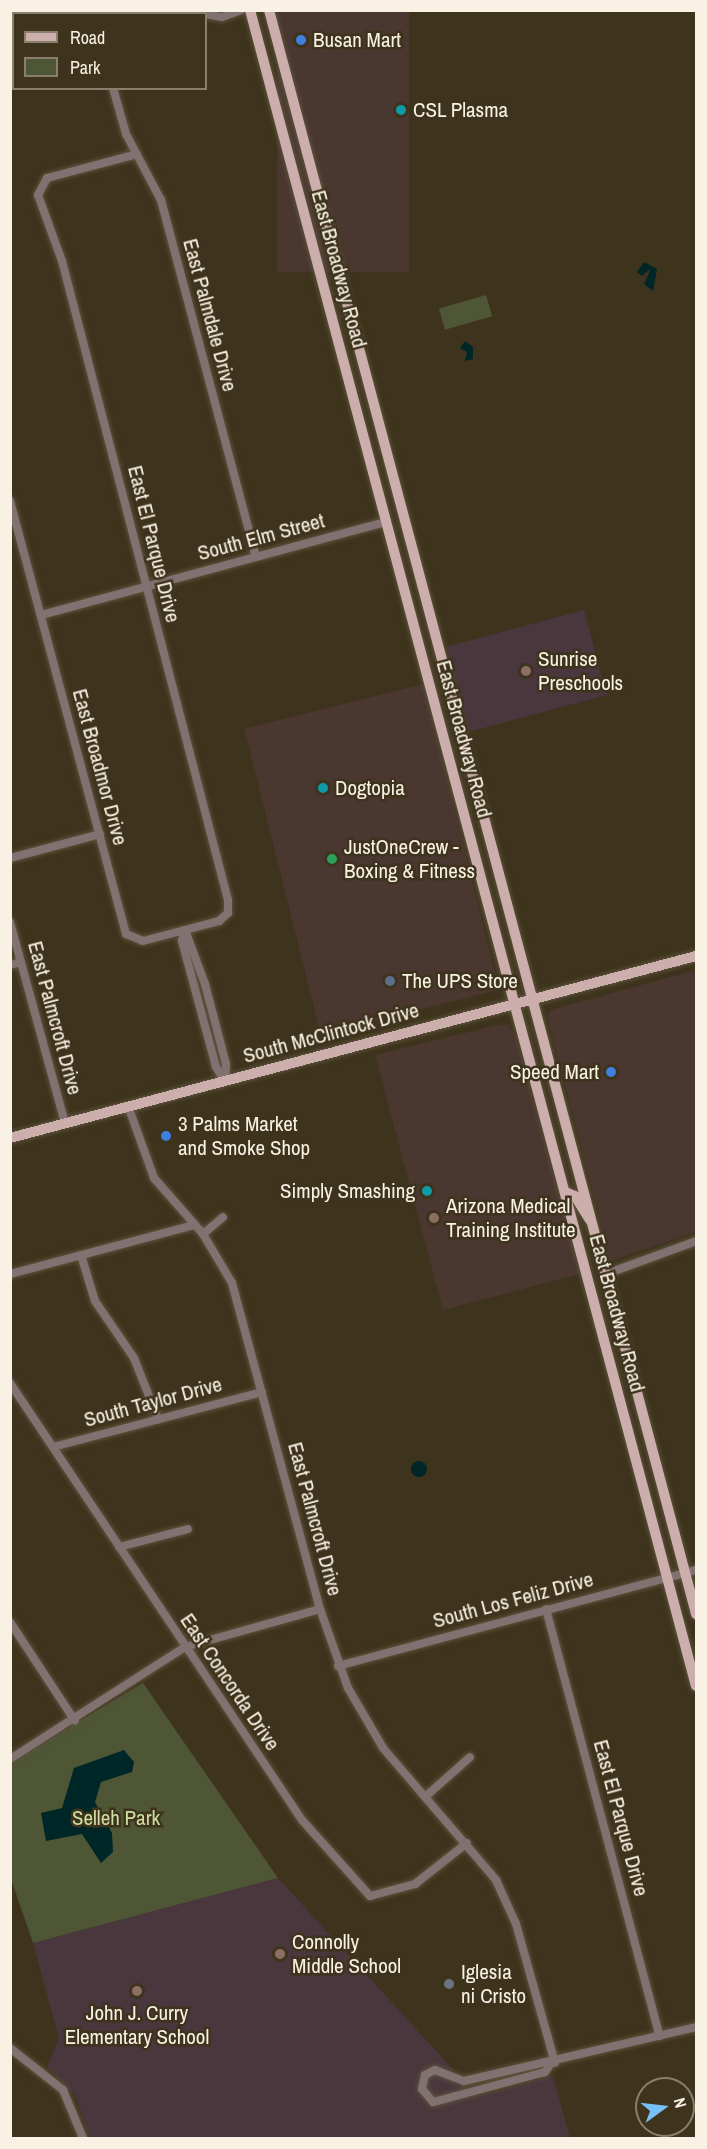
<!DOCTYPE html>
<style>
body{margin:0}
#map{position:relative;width:707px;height:2149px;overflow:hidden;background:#3e331c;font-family:"Archivo Narrow",sans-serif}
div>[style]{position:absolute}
.commercial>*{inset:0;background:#4a3730;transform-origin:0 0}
.education>*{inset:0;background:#4a363d;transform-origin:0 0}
.green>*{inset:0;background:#4e5636;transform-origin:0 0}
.water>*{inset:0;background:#002728}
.round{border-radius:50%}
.roads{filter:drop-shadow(0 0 2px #5c523c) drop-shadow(0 0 2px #5c523c)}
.minor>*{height:8px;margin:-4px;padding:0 4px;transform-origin:4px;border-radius:4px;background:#817271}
.major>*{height:10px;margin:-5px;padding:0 5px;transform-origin:5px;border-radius:5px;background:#ccafac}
.dots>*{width:16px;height:16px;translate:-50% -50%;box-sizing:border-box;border:3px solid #3e331c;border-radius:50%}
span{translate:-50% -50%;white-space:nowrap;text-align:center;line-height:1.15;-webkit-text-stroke:5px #3e331c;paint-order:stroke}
.poi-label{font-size:21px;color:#f9f2e4}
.left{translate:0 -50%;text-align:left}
.right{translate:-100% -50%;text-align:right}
.street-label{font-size:21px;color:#f9f2e4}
.park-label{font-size:21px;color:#cedea1}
.frame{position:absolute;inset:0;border:12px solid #f9f2e4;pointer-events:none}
.legend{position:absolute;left:12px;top:12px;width:195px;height:78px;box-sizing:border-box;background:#3e331c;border:2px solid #897f6c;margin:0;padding:8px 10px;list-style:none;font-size:18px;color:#f9f2e4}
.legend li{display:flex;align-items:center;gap:12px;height:30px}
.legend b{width:30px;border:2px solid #897f6c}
.north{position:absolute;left:635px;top:2077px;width:60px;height:60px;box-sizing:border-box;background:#3e331c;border:2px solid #897f6c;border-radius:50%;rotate:75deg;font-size:16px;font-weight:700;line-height:24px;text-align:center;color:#f9f2e4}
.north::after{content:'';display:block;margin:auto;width:21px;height:27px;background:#76c0f7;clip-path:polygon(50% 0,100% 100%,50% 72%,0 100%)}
</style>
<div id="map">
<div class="commercial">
<i style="left:277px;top:11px;width:132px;height:261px"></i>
<i style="left:423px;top:684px;width:315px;height:184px;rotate:76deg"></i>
<i style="clip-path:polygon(696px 970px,696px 1232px,611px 1261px,547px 1016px,551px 1010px)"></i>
<i style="clip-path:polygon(498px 1025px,508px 1025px,515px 1035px,580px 1274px,443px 1310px,375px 1055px)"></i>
</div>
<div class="education">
<i style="left:584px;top:610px;width:88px;height:142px;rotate:75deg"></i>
<i style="clip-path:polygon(278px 1878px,461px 2078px,470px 2098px,553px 2076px,570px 2138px,90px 2138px,75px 2095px,47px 2067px,59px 2038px,33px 1943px)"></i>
</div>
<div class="green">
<i style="left:486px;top:295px;width:22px;height:49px;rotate:74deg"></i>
<i style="clip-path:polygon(143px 1683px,278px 1878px,33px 1943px,11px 1879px,10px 1763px)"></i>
</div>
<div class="water">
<i style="clip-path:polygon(644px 262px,657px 269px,653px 291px,644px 284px,651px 268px,642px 276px,637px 272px)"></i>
<i style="clip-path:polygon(465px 341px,473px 347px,473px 359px,465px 361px,467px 352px,460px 348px)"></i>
<i class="round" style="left:411px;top:1461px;width:16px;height:16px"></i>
<i style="clip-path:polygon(124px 1750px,134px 1762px,132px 1772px,101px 1782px,95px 1802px,112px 1833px,113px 1852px,101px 1863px,82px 1834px,46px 1841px,41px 1813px,62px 1808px,74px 1768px)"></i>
</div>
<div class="roads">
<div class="minor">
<i style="left:206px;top:14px;width:16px;rotate:11deg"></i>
<i style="left:222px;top:17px;width:20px;rotate:-20deg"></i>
<i style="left:10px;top:65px;width:4px"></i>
<i style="left:113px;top:88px;width:48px;rotate:74.2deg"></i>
<i style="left:126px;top:134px;width:75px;rotate:62.1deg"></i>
<i style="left:161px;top:200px;width:369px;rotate:75.1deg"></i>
<i style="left:10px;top:501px;width:448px;rotate:75deg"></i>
<i style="left:126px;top:934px;width:18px;rotate:22deg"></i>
<i style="left:143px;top:941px;width:79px;rotate:-14.7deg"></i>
<i style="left:219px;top:921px;width:12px;rotate:-42deg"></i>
<i style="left:228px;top:913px;width:13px;rotate:-90deg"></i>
<i style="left:228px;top:900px;width:660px;rotate:-104.56deg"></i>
<i style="left:62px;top:261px;width:70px;rotate:-110deg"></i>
<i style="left:38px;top:195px;width:19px;rotate:-62deg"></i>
<i style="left:47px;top:178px;width:93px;rotate:-14.9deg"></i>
<i style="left:41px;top:615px;width:357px;rotate:-15.1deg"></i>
<i style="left:10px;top:858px;width:93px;rotate:-14.9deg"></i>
<i style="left:10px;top:922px;width:208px;rotate:74.7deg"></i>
<i style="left:185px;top:930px;width:58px;rotate:69.7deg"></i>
<i style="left:205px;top:984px;width:83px;rotate:75.3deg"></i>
<i style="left:226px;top:1064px;width:17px;rotate:93deg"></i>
<i style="left:225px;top:1081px;width:17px;rotate:-123deg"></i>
<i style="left:216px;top:1067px;width:131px;rotate:-105.1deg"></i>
<i style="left:182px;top:941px;width:11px;rotate:-75deg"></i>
<i style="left:10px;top:965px;width:11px;rotate:-15deg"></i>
<i style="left:128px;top:1106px;width:77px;rotate:70.1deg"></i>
<i style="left:154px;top:1178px;width:74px;rotate:48.8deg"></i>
<i style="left:203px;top:1234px;width:57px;rotate:59.4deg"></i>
<i style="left:232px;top:1283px;width:338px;rotate:74.9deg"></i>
<i style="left:320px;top:1609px;width:84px;rotate:70.5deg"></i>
<i style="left:348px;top:1688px;width:69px;rotate:59.7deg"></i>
<i style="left:383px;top:1748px;width:174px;rotate:49.4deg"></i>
<i style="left:496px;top:1880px;width:48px;rotate:65.6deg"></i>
<i style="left:516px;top:1924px;width:144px;rotate:74.3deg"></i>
<i style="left:203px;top:1234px;width:26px;rotate:-40deg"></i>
<i style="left:81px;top:1255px;width:48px;rotate:73.1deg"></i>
<i style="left:95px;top:1301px;width:69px;rotate:55.6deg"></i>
<i style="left:134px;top:1358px;width:66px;rotate:68.5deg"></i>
<i style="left:10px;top:1274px;width:190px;rotate:-14.9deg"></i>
<i style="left:606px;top:1274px;width:96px;rotate:-20.1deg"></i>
<i style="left:10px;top:1383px;width:526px;rotate:56.25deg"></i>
<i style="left:302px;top:1820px;width:102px;rotate:48.2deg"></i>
<i style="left:370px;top:1896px;width:47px;rotate:-14.9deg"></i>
<i style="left:415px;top:1884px;width:66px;rotate:-38.3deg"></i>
<i style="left:53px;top:1447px;width:216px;rotate:-14.7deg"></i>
<i style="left:119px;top:1547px;width:71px;rotate:-14.6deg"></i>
<i style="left:546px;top:1609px;width:442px;rotate:75.1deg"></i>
<i style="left:10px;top:1622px;width:118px;rotate:56.7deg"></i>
<i style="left:338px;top:1666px;width:371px;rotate:-15deg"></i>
<i style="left:10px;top:1759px;width:208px;rotate:-32.6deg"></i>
<i style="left:185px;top:1647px;width:140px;rotate:-15.7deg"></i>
<i style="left:425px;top:1797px;width:60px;rotate:-41.6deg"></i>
<i style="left:10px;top:2048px;width:68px;rotate:38.4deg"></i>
<i style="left:63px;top:2090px;width:52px;rotate:67.4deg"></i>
<i style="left:550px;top:2065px;width:9px;rotate:126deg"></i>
<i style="left:545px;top:2072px;width:116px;rotate:165deg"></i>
<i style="left:433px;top:2102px;width:17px;rotate:-130deg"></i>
<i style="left:422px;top:2089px;width:14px;rotate:-78deg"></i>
<i style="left:425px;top:2075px;width:11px;rotate:-27deg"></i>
<i style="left:435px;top:2070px;width:31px;rotate:21deg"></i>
<i style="left:464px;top:2081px;width:238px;rotate:-13.1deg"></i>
</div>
<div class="major">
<i style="left:250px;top:10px;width:1734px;rotate:75.1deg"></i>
<i style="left:269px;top:10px;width:1660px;rotate:75.09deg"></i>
<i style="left:10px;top:1138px;width:710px;rotate:-14.86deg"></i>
<i style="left:565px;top:1192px;width:11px;rotate:22deg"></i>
<i style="left:575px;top:1196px;width:28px;rotate:58deg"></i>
</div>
</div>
<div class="dots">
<i style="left:301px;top:40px;background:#3f7fe0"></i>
<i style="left:401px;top:110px;background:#0f9aa8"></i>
<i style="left:526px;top:671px;background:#8d6e63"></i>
<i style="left:323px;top:788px;background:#0f9aa8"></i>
<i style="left:332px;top:859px;background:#2e9e5b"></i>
<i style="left:390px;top:981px;background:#5c6f8a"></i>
<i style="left:611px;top:1072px;background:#3f7fe0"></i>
<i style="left:166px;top:1136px;background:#3f7fe0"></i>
<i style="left:427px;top:1191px;background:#0f9aa8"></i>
<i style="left:434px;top:1218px;background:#8d6e63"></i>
<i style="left:280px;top:1954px;background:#8d6e63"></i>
<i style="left:449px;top:1984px;background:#6b7280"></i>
<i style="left:137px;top:1991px;background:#8d6e63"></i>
</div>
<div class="poi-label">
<span class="left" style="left:313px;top:40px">Busan Mart</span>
<span class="left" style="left:413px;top:110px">CSL Plasma</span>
<span class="left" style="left:538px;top:671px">Sunrise<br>Preschools</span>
<span class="left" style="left:335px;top:788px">Dogtopia</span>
<span class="left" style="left:344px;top:859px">JustOneCrew -<br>Boxing &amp; Fitness</span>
<span class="left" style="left:402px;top:981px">The UPS Store</span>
<span class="right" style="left:599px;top:1072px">Speed Mart</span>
<span class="left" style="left:178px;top:1136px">3 Palms Market<br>and Smoke Shop</span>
<span class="right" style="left:415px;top:1191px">Simply Smashing</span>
<span class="left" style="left:446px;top:1218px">Arizona Medical<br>Training Institute</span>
<span class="left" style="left:292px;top:1954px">Connolly<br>Middle School</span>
<span class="left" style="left:461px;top:1984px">Iglesia<br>ni Cristo</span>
<span style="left:137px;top:2025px">John J. Curry<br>Elementary School</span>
</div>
<div class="street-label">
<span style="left:339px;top:269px;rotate:75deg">East Broadway Road</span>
<span style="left:210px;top:315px;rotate:75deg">East Palmdale Drive</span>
<span style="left:261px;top:537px;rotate:-15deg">South Elm Street</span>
<span style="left:154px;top:544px;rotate:76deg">East El Parque Drive</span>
<span style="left:464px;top:739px;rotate:75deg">East Broadway Road</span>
<span style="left:100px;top:767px;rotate:75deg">East Broadmor Drive</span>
<span style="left:55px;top:1018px;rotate:75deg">East Palmcroft Drive</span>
<span style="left:331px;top:1033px;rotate:-15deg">South McClintock Drive</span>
<span style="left:617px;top:1313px;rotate:75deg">East Broadway Road</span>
<span style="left:153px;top:1402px;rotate:-15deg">South Taylor Drive</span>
<span style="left:315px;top:1519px;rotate:75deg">East Palmcroft Drive</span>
<span style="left:513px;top:1600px;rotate:-15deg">South Los Feliz Drive</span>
<span style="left:230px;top:1682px;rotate:56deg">East Concorda Drive</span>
<span style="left:621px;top:1818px;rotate:75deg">East El Parque Drive</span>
</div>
<div class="park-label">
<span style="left:116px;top:1818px">Selleh Park</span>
</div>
<div class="frame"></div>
<ul class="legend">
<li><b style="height:8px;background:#ccafac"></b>Road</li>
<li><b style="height:16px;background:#4e5636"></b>Park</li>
</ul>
<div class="north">N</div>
</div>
